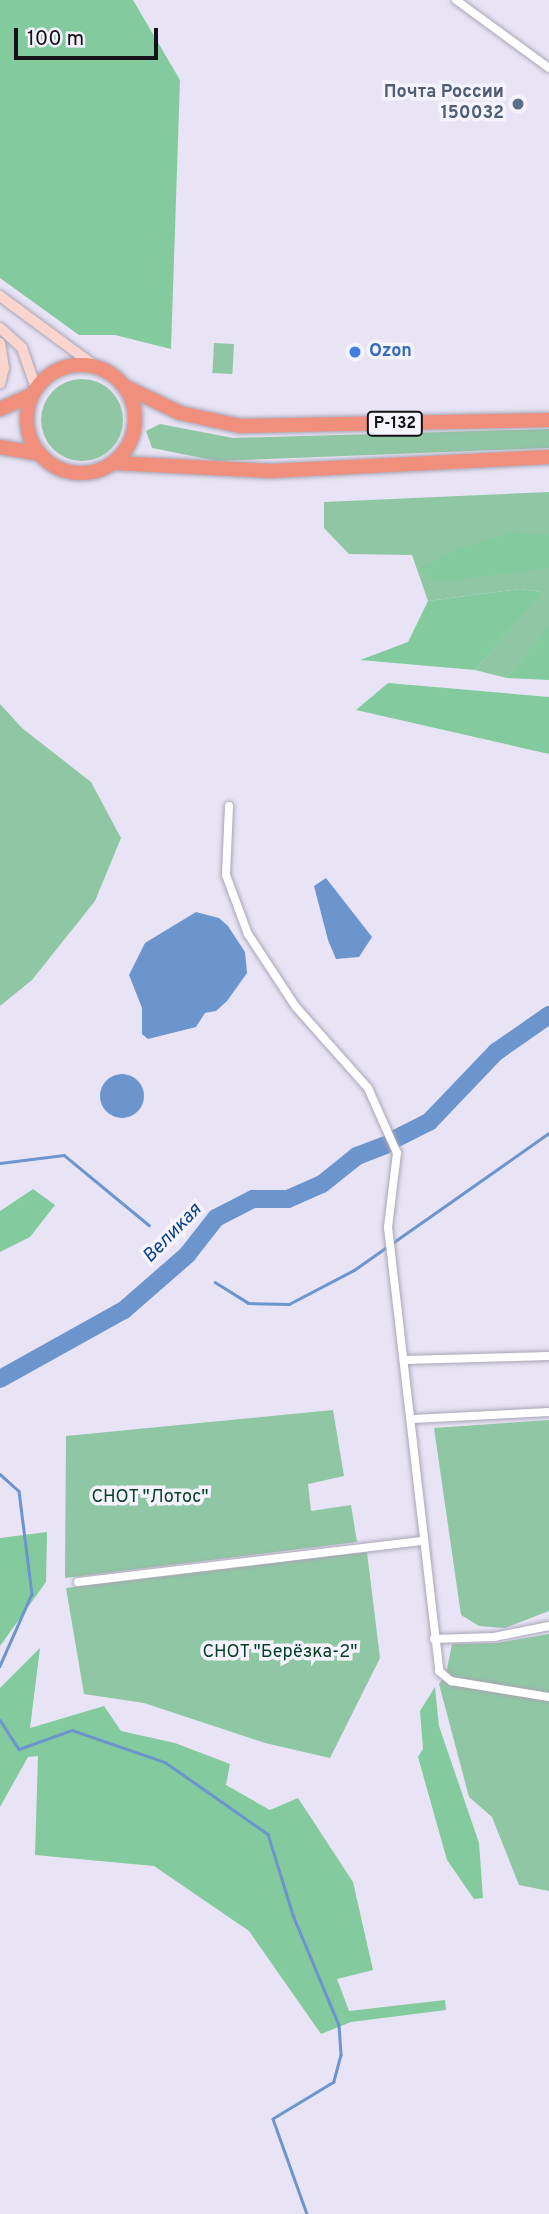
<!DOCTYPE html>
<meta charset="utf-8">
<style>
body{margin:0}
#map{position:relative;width:549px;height:2214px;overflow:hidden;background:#e8e4f5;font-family:Overpass,sans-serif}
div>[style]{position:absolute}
.green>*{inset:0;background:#8fc7a4;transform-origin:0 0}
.round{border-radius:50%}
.forest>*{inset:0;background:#83cb9f}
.water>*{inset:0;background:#6c95ce}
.stream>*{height:2.5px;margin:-1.25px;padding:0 1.25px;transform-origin:1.25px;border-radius:1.25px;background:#6c95ce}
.river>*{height:18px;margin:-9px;padding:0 9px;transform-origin:9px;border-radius:9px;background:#6c95ce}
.roads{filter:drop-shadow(0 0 2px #a9a5b6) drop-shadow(0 0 2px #a9a5b6)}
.minor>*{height:8px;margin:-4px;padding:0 4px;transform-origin:4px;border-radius:4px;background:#fff}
.secondary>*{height:10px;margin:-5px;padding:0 5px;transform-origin:5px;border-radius:5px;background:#f9d5ce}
.trunk>*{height:14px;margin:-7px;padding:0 7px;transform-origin:7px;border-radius:7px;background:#ef8f7c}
.trunk>.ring{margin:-7px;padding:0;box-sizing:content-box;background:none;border:14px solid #ef8f7c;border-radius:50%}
.dots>*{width:19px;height:19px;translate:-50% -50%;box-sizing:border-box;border:4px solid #f5f3fd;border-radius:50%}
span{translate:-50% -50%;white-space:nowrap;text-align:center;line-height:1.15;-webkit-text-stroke:7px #f5f3fd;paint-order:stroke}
.shield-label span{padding:2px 5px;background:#f5f3fd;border:2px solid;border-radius:5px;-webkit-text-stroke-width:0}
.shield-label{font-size:16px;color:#141218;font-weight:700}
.service-label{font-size:18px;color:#4e5e75;font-weight:700}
.right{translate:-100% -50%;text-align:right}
.shop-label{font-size:18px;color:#366cbe;font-weight:700}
.left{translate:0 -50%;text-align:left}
.park-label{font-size:18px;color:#064125}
.water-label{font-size:19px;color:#094286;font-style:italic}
.scale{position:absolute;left:14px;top:28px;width:144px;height:32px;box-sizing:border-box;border:4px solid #141218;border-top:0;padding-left:9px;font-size:21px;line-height:24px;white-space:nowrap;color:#141218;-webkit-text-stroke:5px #f5f3fd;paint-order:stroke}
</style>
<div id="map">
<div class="green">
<i style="left:214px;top:343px;width:20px;height:30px;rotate:3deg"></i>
<i class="round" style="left:41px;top:379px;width:82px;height:82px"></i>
<i style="clip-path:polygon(160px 424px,233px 438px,549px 429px,549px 448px,217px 461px,152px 448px,146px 431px)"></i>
<i style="clip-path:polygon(549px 492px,549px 630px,507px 678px,475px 670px,541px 592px,520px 589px,428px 601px,412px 555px,349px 554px,324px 528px,324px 502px)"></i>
<i style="clip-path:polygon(0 704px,22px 728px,91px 782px,121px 838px,95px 901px,32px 980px,0 1006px)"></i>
<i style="clip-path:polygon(333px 1410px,344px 1476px,308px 1484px,311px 1511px,351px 1505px,357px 1542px,65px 1578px,66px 1436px)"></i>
<i style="clip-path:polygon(549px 1420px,549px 1611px,505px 1628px,479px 1626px,461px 1615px,434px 1428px)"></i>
<i style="clip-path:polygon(367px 1552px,380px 1658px,330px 1758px,265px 1743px,144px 1703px,84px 1694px,66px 1588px)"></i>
<i style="clip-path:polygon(549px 1634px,549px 1891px,519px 1885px,492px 1817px,469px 1797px,439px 1684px,446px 1674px,452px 1644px,497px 1643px)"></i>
</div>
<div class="forest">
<i style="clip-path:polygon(0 0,133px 0,180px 80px,171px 349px,115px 335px,79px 335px,0 278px)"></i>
<i style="clip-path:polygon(510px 533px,549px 535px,549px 568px,437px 582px,419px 569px,459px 548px)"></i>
<i style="clip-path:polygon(520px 589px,542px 592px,475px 670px,360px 660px,408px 642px,428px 601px)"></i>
<i style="clip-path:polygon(549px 627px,549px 680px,507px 678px)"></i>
<i style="clip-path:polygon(388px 683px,549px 697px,549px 754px,356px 710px)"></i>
<i style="clip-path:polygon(33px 1189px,55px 1205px,30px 1237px,0 1252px,0 1211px)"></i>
<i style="clip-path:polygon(47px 1532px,46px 1582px,0 1646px,0 1538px)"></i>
<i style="clip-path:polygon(40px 1648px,30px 1728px,104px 1706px,121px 1731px,175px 1743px,230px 1764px,226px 1785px,270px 1810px,298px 1798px,353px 1882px,373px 1970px,337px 1979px,349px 2011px,445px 2000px,446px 2010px,351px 2022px,321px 2034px,249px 1931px,154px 1866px,35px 1855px,38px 1756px,28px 1757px,0 1807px,0 1688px)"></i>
<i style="clip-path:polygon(435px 1687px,439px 1726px,479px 1843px,483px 1898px,474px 1899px,447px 1860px,418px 1757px,423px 1749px,420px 1711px)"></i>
</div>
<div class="water">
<i style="clip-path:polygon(326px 878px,372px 937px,359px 957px,336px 959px,328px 940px,314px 886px)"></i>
<i style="clip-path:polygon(196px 912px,219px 918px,228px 926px,245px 952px,247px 973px,227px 1001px,216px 1011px,205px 1013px,196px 1027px,148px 1039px,142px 1034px,142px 1008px,129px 975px,145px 943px)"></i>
<i class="round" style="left:100px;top:1074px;width:44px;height:44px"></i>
</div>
<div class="stream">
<i style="left:0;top:1163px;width:64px;rotate:-7.1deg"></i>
<i style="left:64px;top:1155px;width:110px;rotate:39.5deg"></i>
<i style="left:215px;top:1282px;width:39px;rotate:32deg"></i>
<i style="left:248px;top:1303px;width:41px;rotate:1.4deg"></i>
<i style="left:289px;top:1304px;width:73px;rotate:-27.6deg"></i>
<i style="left:354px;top:1270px;width:238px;rotate:-35.1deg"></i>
<i style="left:0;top:1474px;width:25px;rotate:42deg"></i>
<i style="left:19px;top:1491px;width:104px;rotate:82.8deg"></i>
<i style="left:32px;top:1594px;width:79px;rotate:114deg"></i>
<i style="left:0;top:1720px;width:35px;rotate:57deg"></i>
<i style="left:19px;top:1749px;width:56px;rotate:-19.7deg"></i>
<i style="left:72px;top:1730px;width:98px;rotate:19deg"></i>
<i style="left:165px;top:1762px;width:126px;rotate:35deg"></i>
<i style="left:268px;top:1834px;width:85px;rotate:72.8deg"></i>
<i style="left:293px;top:1915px;width:119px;rotate:67.3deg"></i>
<i style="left:339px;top:2025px;width:30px;rotate:86deg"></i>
<i style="left:341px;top:2055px;width:28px;rotate:105deg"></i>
<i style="left:334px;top:2082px;width:71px;rotate:148.8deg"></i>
<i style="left:273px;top:2119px;width:101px;rotate:70.3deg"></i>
</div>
<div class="river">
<i style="left:397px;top:1138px;width:36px;rotate:-27deg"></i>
<i style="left:429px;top:1122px;width:97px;rotate:-46.3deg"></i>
<i style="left:496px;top:1052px;width:65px;rotate:-34.9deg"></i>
<i style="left:0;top:1379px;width:142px;rotate:-29.1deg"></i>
<i style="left:124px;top:1310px;width:84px;rotate:-41.1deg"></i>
<i style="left:187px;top:1255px;width:47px;rotate:-51.9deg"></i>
<i style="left:216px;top:1218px;width:42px;rotate:-27.2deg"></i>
<i style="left:253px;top:1199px;width:35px"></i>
<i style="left:288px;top:1199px;width:37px;rotate:-24deg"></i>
<i style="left:322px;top:1184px;width:45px;rotate:-38.7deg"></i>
<i style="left:357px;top:1156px;width:31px;rotate:-21deg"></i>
</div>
<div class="roads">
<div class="minor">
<i style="left:456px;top:0;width:115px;rotate:36.2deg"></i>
<i style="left:229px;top:806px;width:69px;rotate:92.5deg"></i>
<i style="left:226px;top:875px;width:63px;rotate:69.6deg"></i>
<i style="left:248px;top:934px;width:87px;rotate:56.7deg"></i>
<i style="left:296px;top:1007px;width:108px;rotate:48.4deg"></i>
<i style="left:368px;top:1088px;width:71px;rotate:66deg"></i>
<i style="left:397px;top:1153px;width:75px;rotate:96.9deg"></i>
<i style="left:388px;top:1227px;width:447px;rotate:83.4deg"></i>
<i style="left:439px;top:1671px;width:16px;rotate:40deg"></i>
<i style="left:451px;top:1681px;width:99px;rotate:9.3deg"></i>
<i style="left:406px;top:1360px;width:143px;rotate:-1.6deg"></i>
<i style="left:413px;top:1419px;width:136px;rotate:-2.9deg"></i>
<i style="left:78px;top:1582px;width:348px;rotate:-6.8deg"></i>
<i style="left:434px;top:1639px;width:60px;rotate:-1.9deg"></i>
<i style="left:494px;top:1637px;width:56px;rotate:-11.3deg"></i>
</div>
<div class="secondary">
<i style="left:0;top:296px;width:123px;rotate:36.4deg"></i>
<i style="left:0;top:328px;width:30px;rotate:42deg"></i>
<i style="left:22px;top:348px;width:42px;rotate:70.7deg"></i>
<i style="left:0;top:343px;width:25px;rotate:81deg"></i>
<i style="left:4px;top:368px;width:16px;rotate:104deg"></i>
</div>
<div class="trunk">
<i class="ring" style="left:27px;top:365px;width:94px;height:94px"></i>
<i style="left:124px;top:386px;width:62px;rotate:25.7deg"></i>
<i style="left:180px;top:413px;width:61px;rotate:12.2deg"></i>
<i style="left:240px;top:426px;width:309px;rotate:-1.1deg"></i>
<i style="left:0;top:409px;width:36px;rotate:-24deg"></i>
<i style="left:0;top:447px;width:41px;rotate:9.9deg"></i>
<i style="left:113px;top:463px;width:158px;rotate:2.9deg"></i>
<i style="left:271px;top:471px;width:278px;rotate:-2.9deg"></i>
</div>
</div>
<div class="dots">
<i style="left:518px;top:104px;background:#5c6f8a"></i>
<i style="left:355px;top:352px;background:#3f7fe0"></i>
</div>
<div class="shield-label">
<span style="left:395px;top:424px">Р-132</span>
</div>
<div class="service-label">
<span class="right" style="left:504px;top:104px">Почта России<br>150032</span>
</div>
<div class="shop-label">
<span class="left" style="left:369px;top:352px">Ozon</span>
</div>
<div class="park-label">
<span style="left:150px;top:1498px">СНОТ "Лотос"</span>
<span style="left:280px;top:1653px">СНОТ "Берёзка-2"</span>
</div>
<div class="water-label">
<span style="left:173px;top:1234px;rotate:-46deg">Великая</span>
</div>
<div class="scale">100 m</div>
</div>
